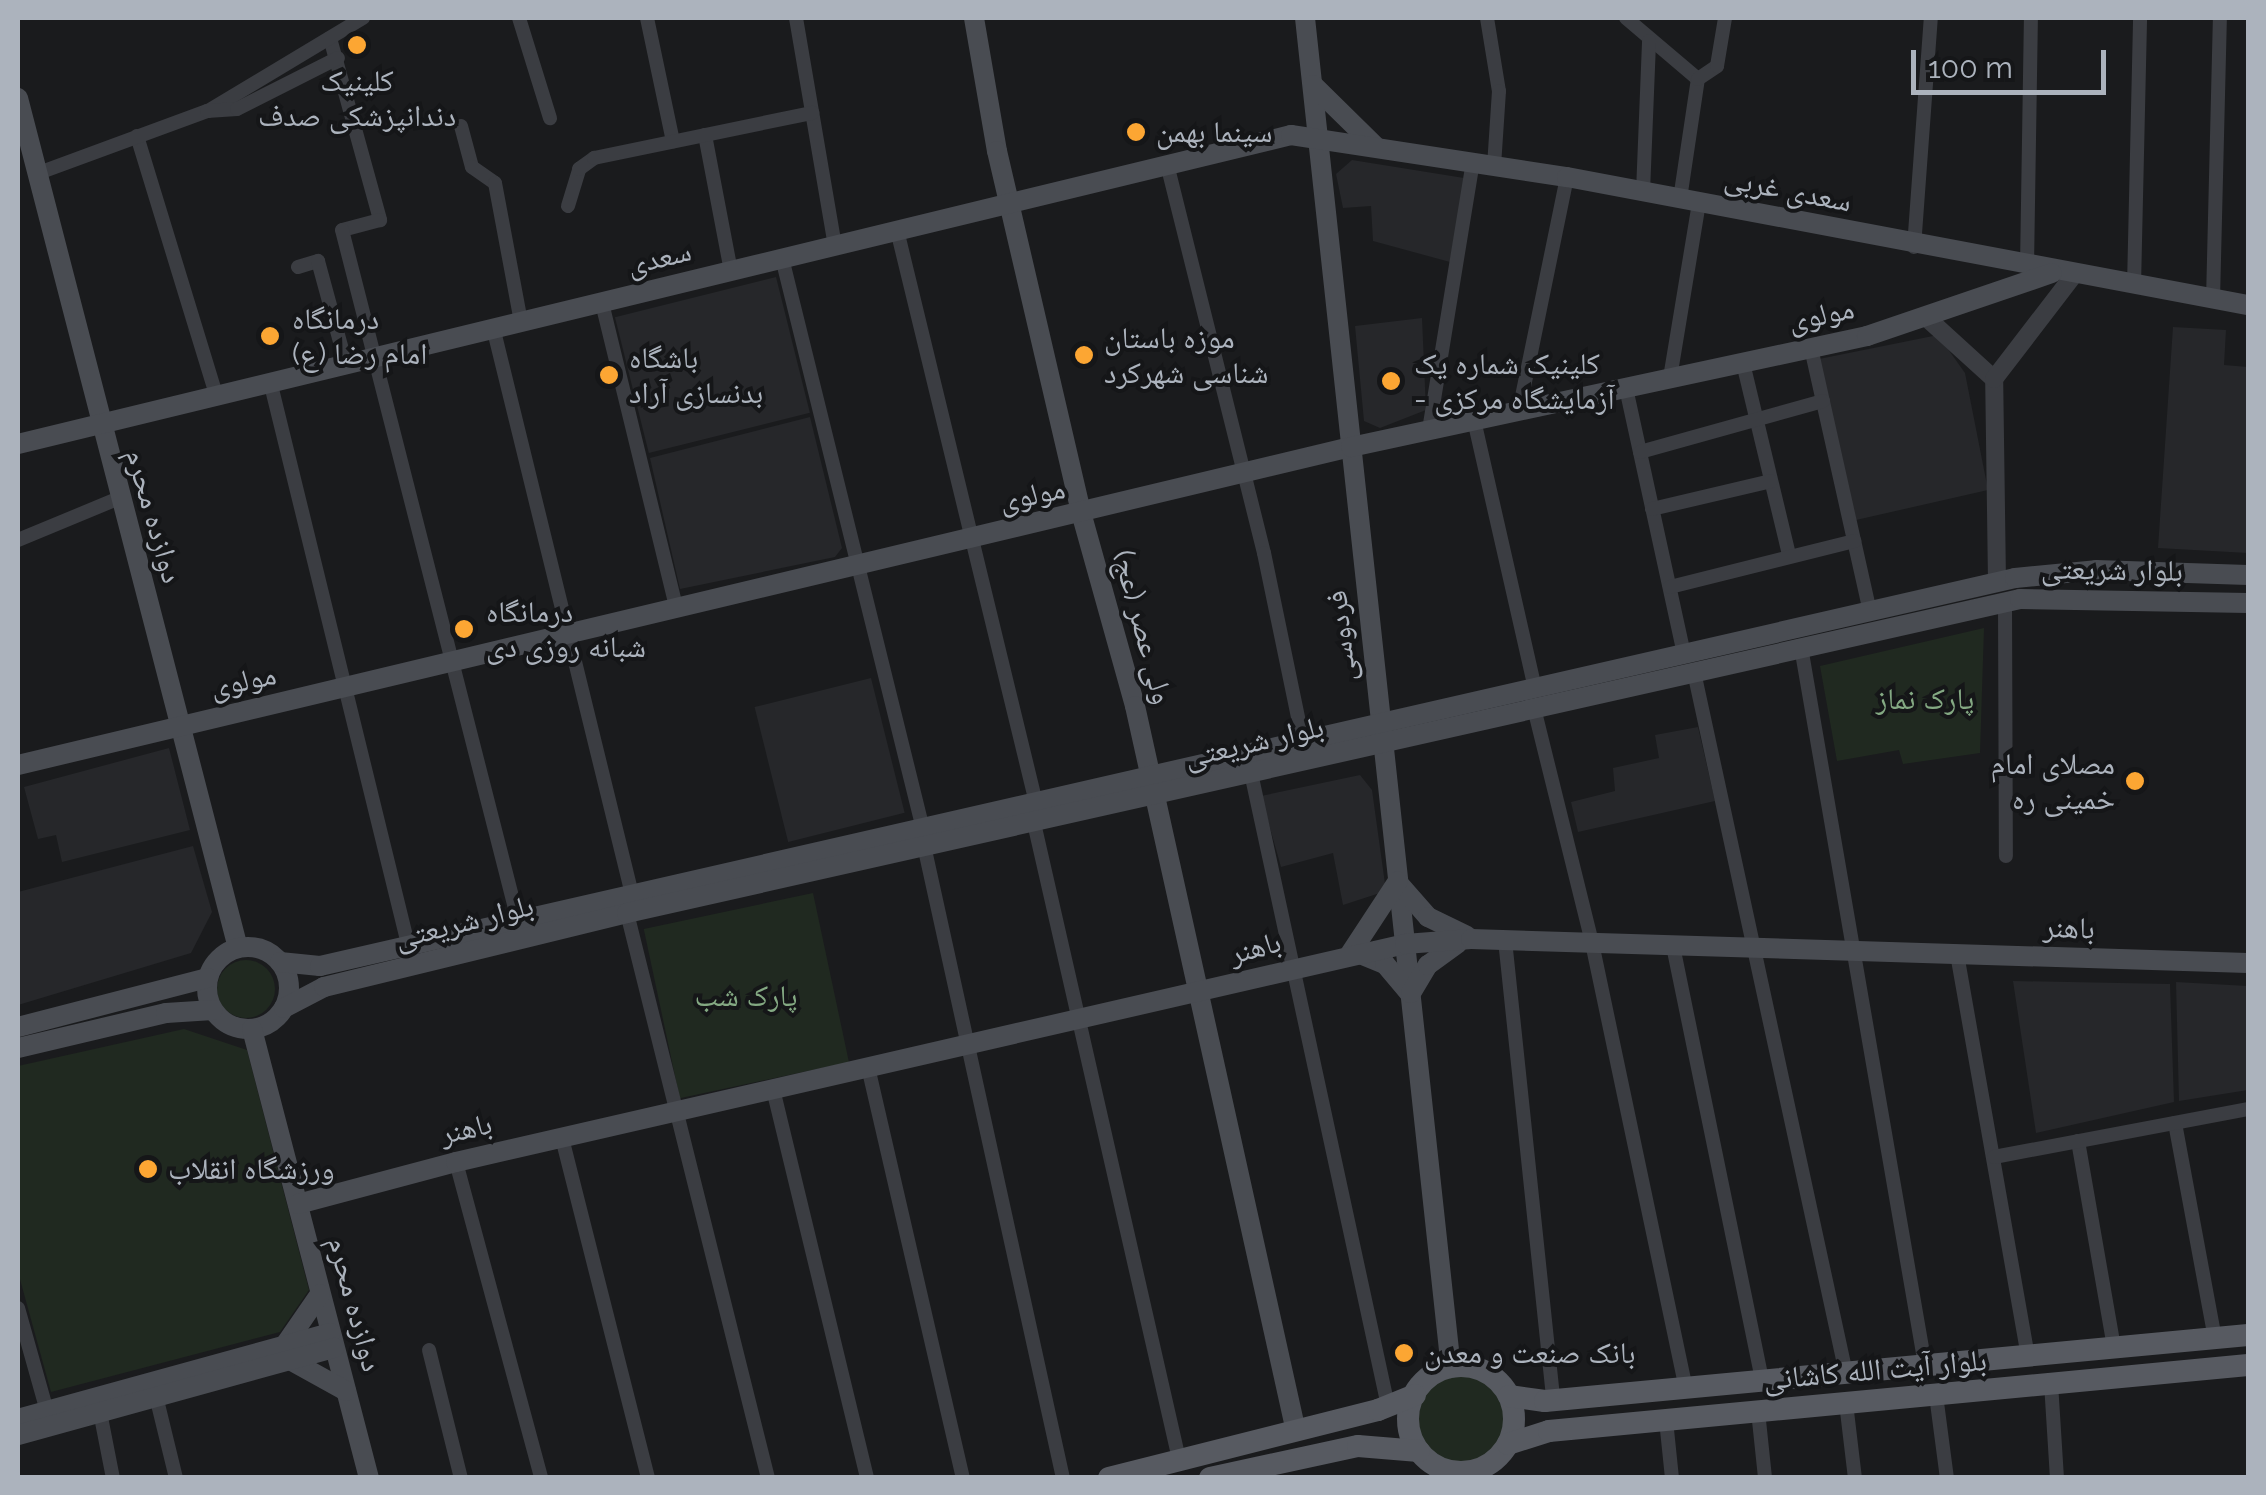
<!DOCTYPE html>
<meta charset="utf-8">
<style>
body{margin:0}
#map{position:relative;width:2266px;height:1495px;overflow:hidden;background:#1a1b1d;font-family:Raleway,"Noto Naskh Arabic",sans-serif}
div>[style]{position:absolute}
.built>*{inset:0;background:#26272a;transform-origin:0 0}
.green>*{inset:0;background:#202920;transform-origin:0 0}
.round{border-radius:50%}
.minor>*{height:14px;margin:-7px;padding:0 7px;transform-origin:7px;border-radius:7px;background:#3b3d42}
.tertiary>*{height:18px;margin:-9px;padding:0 9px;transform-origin:9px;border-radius:9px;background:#3b3d42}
.secondary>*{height:20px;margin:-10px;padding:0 10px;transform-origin:10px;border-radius:10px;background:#494c52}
.secondary>.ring{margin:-10px;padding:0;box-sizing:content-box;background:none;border:20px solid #494c52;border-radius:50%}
.primary>*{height:22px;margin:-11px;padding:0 11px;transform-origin:11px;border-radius:11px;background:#575a61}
.primary>.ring{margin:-11px;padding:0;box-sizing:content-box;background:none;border:22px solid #575a61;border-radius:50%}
.dots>*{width:28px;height:28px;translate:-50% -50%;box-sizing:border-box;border:5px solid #151618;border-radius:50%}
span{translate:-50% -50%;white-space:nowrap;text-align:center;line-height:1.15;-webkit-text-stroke:8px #151618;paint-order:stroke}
.poi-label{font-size:30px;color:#acb3bd}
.left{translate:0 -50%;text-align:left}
.right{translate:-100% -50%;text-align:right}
.street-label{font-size:30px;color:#acb3bd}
.park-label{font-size:30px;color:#84a983}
.frame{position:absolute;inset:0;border:20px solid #acb3bd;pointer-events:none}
.scale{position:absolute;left:1911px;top:50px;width:195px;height:45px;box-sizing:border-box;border:5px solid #acb3bd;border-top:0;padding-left:12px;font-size:30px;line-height:35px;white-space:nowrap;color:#acb3bd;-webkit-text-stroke:8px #151618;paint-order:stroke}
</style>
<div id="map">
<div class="built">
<i style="clip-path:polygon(1352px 160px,1464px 178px,1450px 262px,1373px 241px,1371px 206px,1343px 208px,1336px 174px)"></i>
<i style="left:776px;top:277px;width:140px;height:166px;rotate:76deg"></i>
<i style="clip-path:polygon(1422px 318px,1426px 410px,1380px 428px,1364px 421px,1355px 326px)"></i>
<i style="clip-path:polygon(2173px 327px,2226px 330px,2224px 365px,2248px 367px,2248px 553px,2158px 548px)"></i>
<i style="clip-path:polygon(1938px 335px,1965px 373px,1988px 490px,1856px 520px,1819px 359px)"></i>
<i style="clip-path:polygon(810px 417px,842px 548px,835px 557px,680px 589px,650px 458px)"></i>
<i style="left:871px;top:678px;width:139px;height:120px;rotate:76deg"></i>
<i style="clip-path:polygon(1698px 727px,1715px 801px,1578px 832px,1571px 802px,1615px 791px,1613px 768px,1659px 758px,1655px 735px)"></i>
<i style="clip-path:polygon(169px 748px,190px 830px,62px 862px,56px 835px,38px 839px,24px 787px)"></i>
<i style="clip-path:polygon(1360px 775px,1372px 790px,1386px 891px,1343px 905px,1333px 853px,1281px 867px,1261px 796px)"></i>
<i style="clip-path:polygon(193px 846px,212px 912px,191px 953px,18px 1005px,18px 892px)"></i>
<i style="clip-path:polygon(2013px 981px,2170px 984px,2174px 1102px,2036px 1133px)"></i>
<i style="clip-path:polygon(2176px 982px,2248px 986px,2248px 1090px,2179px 1101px)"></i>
</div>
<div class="green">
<i style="clip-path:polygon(1984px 628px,1980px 753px,1903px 764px,1899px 750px,1837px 761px,1820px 666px)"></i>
<i style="left:813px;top:893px;width:173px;height:173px;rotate:78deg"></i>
<i class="round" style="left:217px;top:960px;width:58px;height:58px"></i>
<i style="clip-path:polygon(184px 1029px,247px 1050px,309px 1290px,280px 1332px,51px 1392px,18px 1272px,18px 1066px)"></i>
<i class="round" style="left:1416px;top:1373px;width:92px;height:92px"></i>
</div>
<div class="minor">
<i style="left:519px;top:18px;width:105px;rotate:72.8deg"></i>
<i style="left:647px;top:18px;width:126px;rotate:78.1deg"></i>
<i style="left:796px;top:18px;width:230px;rotate:80.3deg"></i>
<i style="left:1487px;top:18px;width:74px;rotate:80.7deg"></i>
<i style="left:1499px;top:91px;width:75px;rotate:93.8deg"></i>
<i style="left:1626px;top:18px;width:94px;rotate:40.3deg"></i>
<i style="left:330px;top:38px;width:189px;rotate:74.6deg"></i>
<i style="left:380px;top:220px;width:39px;rotate:165deg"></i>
<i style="left:342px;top:230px;width:712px;rotate:75.69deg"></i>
<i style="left:208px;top:111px;width:181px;rotate:-31deg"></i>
<i style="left:461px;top:126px;width:42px;rotate:75deg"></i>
<i style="left:472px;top:167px;width:28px;rotate:35deg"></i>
<i style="left:495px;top:183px;width:141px;rotate:79.4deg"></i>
<i style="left:705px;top:135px;width:138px;rotate:79.2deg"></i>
<i style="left:137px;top:136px;width:270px;rotate:73deg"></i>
<i style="left:1167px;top:164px;width:401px;rotate:76deg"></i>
<i style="left:1264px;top:553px;width:193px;rotate:78.3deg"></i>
<i style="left:36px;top:174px;width:182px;rotate:-20.2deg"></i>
<i style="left:207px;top:111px;width:30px;rotate:-4deg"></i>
<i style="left:237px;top:109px;width:113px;rotate:-26.8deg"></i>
<i style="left:1643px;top:192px;width:151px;rotate:-87.7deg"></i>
<i style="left:1680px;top:199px;width:121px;rotate:-81.5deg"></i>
<i style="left:1698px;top:79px;width:23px;rotate:-34deg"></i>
<i style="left:1717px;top:66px;width:49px;rotate:-80.5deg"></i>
<i style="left:568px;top:206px;width:39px;rotate:-73deg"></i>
<i style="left:579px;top:169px;width:19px;rotate:-36deg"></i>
<i style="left:594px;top:158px;width:223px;rotate:-11.7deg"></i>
<i style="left:897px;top:230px;width:590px;rotate:76.36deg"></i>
<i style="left:1914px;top:247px;width:230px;rotate:-85.8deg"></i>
<i style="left:782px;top:258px;width:588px;rotate:76.13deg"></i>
<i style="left:298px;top:267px;width:21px;rotate:-17deg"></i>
<i style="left:318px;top:261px;width:107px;rotate:74.8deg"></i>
<i style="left:2027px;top:267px;width:249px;rotate:-89.1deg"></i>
<i style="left:2134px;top:286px;width:268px;rotate:-88.7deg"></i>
<i style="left:2213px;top:300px;width:282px;rotate:-88.6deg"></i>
<i style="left:602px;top:303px;width:313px;rotate:76.3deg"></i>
<i style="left:493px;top:327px;width:584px;rotate:76.23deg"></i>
<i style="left:1811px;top:348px;width:271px;rotate:77.4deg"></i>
<i style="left:1743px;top:363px;width:197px;rotate:76.5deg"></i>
<i style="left:1670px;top:378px;width:177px;rotate:-80.6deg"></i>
<i style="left:270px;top:381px;width:580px;rotate:76.23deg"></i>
<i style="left:1626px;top:388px;width:273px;rotate:77.7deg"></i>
<i style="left:1519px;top:411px;width:239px;rotate:-78.4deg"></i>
<i style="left:1474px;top:420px;width:276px;rotate:77.2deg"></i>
<i style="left:1429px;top:430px;width:272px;rotate:-80.7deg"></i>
<i style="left:1640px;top:452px;width:190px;rotate:-15.6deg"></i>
<i style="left:1652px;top:509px;width:122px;rotate:-13.2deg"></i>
<i style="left:18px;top:540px;width:107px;rotate:-22.5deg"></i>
<i style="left:1670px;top:587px;width:190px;rotate:-14deg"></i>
<i style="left:2005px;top:603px;width:253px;rotate:89.8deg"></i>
<i style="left:1801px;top:647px;width:729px;rotate:80.2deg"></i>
<i style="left:1694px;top:672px;width:717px;rotate:77.77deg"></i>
<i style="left:1534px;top:708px;width:242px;rotate:76.1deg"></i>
<i style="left:1592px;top:943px;width:455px;rotate:78.1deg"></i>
<i style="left:1251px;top:773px;width:648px;rotate:77.79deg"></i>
<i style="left:1034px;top:823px;width:652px;rotate:77.16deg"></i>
<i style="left:925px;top:850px;width:643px;rotate:77.61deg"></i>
<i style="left:627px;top:913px;width:582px;rotate:75.99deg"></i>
<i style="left:1505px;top:940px;width:462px;rotate:84deg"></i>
<i style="left:1673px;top:946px;width:444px;rotate:78.4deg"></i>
<i style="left:1957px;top:954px;width:407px;rotate:80deg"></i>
<i style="left:868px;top:1067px;width:422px;rotate:77deg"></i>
<i style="left:773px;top:1089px;width:400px;rotate:76.4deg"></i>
<i style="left:2175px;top:1123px;width:219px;rotate:79.5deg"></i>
<i style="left:562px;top:1138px;width:351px;rotate:75.8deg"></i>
<i style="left:2078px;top:1141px;width:209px;rotate:80.1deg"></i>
<i style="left:1994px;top:1157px;width:258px;rotate:-10.7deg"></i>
<i style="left:456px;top:1162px;width:327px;rotate:74.9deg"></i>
<i style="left:18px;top:1308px;width:107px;rotate:74.3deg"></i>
<i style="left:429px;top:1350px;width:132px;rotate:76deg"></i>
<i style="left:2051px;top:1383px;width:95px;rotate:86.4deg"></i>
<i style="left:1936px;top:1395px;width:84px;rotate:82.5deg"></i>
<i style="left:156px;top:1396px;width:84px;rotate:76.3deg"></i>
<i style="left:1846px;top:1403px;width:76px;rotate:83.2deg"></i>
<i style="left:1758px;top:1411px;width:67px;rotate:84deg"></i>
<i style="left:100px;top:1412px;width:67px;rotate:78.9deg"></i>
<i style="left:1666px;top:1420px;width:58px;rotate:84.1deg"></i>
</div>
<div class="tertiary">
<i style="left:1928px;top:319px;width:89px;rotate:42.3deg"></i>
<i style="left:1997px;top:582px;width:203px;rotate:-90.8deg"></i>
<i style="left:1994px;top:379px;width:130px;rotate:-52.5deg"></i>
</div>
<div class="secondary">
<i style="left:974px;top:18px;width:135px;rotate:80.2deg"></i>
<i style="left:997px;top:151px;width:375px;rotate:76.9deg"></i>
<i style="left:1082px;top:516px;width:197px;rotate:74.4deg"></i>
<i style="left:1135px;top:706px;width:739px;rotate:77.49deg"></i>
<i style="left:1305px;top:18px;width:1358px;rotate:83.83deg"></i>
<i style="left:1313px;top:85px;width:88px;rotate:44.5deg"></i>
<i style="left:18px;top:98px;width:878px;rotate:75.49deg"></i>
<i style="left:18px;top:444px;width:1310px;rotate:-13.64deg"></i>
<i style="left:1291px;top:135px;width:279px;rotate:8.7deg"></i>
<i style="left:1567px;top:177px;width:693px;rotate:10.65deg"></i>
<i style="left:18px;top:765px;width:1370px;rotate:-13.42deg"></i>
<i style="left:1351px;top:447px;width:528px;rotate:-12.14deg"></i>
<i style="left:1867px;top:336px;width:195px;rotate:-18.8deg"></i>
<i style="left:1400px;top:885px;width:43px;rotate:48.8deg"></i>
<i style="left:1428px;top:917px;width:43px;rotate:26deg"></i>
<i class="ring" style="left:207px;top:947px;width:62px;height:62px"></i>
<i style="left:1350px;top:954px;width:87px;rotate:-56.7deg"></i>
<i style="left:1360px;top:954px;width:27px;rotate:22deg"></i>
<i style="left:1385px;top:964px;width:38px;rotate:50deg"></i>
<i style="left:280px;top:962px;width:40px;rotate:5.7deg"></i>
<i style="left:320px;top:966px;width:1739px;rotate:-12.89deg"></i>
<i style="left:2015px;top:578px;width:81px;rotate:-5.6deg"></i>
<i style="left:2096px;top:570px;width:152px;rotate:1.9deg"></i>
<i style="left:1411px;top:993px;width:33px;rotate:-59deg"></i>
<i style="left:1428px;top:965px;width:37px;rotate:-36deg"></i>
<i style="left:284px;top:1008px;width:45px;rotate:-27.7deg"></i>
<i style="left:324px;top:987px;width:312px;rotate:-13.7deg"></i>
<i style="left:627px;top:913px;width:1428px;rotate:-12.7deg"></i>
<i style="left:2020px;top:599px;width:228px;rotate:1deg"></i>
<i style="left:18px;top:1027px;width:196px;rotate:-14.5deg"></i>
<i style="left:252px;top:1029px;width:464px;rotate:75.4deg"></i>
<i style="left:18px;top:1048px;width:152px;rotate:-13.3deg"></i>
<i style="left:166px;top:1013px;width:47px;rotate:-3.7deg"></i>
<i style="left:298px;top:1204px;width:163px;rotate:-14.9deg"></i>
<i style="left:456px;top:1162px;width:974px;rotate:-12.94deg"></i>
<i style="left:1405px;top:944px;width:66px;rotate:-4.3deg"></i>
<i style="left:1471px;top:939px;width:777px;rotate:1.77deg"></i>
<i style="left:285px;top:1345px;width:62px;rotate:-55.5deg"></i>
<i style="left:290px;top:1360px;width:64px;rotate:29deg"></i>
<i style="left:18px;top:1419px;width:324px;rotate:-15.4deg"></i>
<i style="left:18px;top:1435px;width:328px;rotate:-15.4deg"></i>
<i style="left:1458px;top:1472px;width:6px;rotate:81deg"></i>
</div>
<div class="primary">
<i class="ring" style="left:1408px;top:1366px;width:84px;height:84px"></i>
<i style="left:1509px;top:1396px;width:36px;rotate:8deg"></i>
<i style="left:1545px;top:1401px;width:706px;rotate:-5.36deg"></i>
<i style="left:1508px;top:1444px;width:43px;rotate:-17.6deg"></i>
<i style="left:1549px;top:1431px;width:702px;rotate:-5.39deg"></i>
<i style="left:1109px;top:1478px;width:277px;rotate:-14.2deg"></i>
<i style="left:1378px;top:1410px;width:40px;rotate:-22deg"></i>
<i style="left:1210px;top:1478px;width:151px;rotate:-12.2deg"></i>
<i style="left:1358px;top:1446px;width:61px;rotate:4.7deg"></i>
</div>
<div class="dots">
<i style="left:357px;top:45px;background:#fca633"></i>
<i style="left:1136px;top:132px;background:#fca633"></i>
<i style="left:270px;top:336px;background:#fca633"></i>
<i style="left:1084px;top:355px;background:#fca633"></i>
<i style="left:609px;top:375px;background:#fca633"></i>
<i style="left:1391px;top:381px;background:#fca633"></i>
<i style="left:464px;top:629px;background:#fca633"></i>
<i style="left:2135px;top:781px;background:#fca633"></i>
<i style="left:148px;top:1169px;background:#fca633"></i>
<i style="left:1404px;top:1353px;background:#fca633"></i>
</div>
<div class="poi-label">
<span style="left:357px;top:98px">کلینیک<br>دندانپزشکی صدف</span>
<span class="left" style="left:1156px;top:132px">سینما بهمن</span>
<span class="left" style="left:292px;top:336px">درمانگاه<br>امام رضا (ع)</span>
<span class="left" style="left:1104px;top:355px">موزه باستان<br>شناسی شهرکرد</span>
<span class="left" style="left:629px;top:375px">باشگاه<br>بدنسازى آراد</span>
<span class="left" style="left:1414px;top:381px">کلینیک شماره یک<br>- آزمایشگاه مرکزی</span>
<span class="left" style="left:486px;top:629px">درمانگاه<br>شبانه روزی دی</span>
<span class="right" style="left:2115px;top:781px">مصلای امام<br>خمینی ره</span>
<span class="left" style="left:168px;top:1169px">ورزشگاه انقلاب</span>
<span class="left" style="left:1424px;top:1353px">بانک صنعت و معدن</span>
</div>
<div class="street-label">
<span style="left:1788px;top:190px;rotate:11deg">سعدی غربی</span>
<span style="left:659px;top:258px;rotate:-14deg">سعدی</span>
<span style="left:1821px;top:315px;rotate:-12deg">مولوی</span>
<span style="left:1032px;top:495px;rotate:-12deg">مولوی</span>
<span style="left:154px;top:516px;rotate:74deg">دوازده محرم</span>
<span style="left:2112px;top:570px;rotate:1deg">بلوار شریعتی</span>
<span style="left:1143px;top:627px;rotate:75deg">ولی عصر (عج)</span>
<span style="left:1341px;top:636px;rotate:-96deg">فردوسی</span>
<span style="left:243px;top:681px;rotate:-12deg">مولوی</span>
<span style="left:1254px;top:742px;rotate:-13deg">بلوار شریعتی</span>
<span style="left:464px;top:922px;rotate:-14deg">بلوار شریعتی</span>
<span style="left:2069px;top:928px;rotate:2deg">باهنر</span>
<span style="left:1255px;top:948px;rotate:-15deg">باهنر</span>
<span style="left:466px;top:1129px;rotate:-13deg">باهنر</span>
<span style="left:355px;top:1304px;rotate:75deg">دوازده محرم</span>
<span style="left:1875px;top:1370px;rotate:-5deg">بلوار آیت الله کاشانی</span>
</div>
<div class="park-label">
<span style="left:1925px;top:699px">پارک نماز</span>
<span style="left:746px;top:996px">پارک شب</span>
</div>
<div class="frame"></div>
<div class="scale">100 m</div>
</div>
